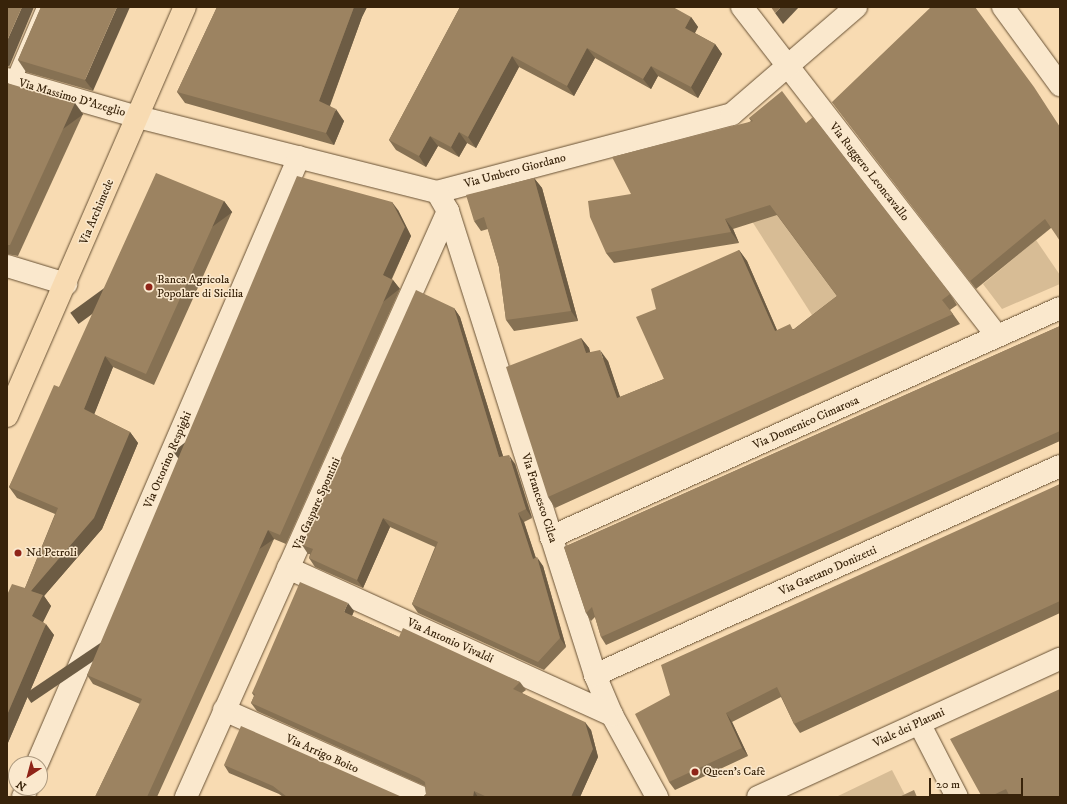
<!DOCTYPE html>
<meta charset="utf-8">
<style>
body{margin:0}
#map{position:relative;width:1067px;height:804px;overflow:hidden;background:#f8dbb2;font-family:"IM FELL DW Pica",serif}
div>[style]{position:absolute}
.green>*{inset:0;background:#d7bc95}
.roads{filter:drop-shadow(0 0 1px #685134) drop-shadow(0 0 1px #685134)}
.lane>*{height:15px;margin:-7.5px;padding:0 7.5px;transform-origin:7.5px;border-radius:7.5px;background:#fae8cd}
.street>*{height:22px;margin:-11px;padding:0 11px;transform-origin:11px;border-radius:11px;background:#fae8cd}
.secondary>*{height:22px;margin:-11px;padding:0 11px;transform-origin:11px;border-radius:11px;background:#fae8cd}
.primary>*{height:22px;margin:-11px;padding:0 11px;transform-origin:11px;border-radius:11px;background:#f8dbb2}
.wall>*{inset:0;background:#867153}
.shaded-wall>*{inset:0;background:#6d5c44;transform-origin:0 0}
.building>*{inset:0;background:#9c8361}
.dots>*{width:11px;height:11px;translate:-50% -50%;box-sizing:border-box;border:2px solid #fae8cd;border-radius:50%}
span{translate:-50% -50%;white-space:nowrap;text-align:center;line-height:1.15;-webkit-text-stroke:3px #fae8cd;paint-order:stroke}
.street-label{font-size:12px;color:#38230a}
.poi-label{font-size:12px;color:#38230a}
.left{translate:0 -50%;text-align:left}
.frame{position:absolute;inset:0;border:8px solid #38230a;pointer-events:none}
.north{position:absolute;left:8px;top:756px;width:40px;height:40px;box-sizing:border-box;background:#fae8cd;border:1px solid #ac997f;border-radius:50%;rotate:216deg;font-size:11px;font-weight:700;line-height:16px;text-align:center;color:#38230a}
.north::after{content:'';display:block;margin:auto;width:14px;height:18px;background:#8f2418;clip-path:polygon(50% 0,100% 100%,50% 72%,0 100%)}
.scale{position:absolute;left:929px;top:778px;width:94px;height:18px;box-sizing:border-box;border:2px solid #38230a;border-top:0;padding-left:5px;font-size:12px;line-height:14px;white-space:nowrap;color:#38230a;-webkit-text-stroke:3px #fae8cd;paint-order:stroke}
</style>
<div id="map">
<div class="green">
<i style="clip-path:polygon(788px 186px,845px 307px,819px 326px,748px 215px)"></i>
<i style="clip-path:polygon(1036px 240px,1060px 275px,1060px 284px,1002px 309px,983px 284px)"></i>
<i style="clip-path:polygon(892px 770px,906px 797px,836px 797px)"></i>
</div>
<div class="roads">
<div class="lane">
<i style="left:13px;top:80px;width:79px;rotate:-67deg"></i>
</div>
<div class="street">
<i style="left:742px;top:7px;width:416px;rotate:52.2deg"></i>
<i style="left:1003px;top:7px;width:97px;rotate:53.8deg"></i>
<i style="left:7px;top:79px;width:136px;rotate:16.2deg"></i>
<i style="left:138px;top:117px;width:308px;rotate:14.1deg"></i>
<i style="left:437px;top:192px;width:305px;rotate:-14.8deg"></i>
<i style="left:732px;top:114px;width:164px;rotate:-40.8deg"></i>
<i style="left:437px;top:192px;width:22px;rotate:60deg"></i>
<i style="left:448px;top:211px;width:487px;rotate:72.4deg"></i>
<i style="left:595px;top:675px;width:43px;rotate:67deg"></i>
<i style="left:612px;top:715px;width:94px;rotate:61.2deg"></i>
<i style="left:7px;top:266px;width:62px;rotate:17deg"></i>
<i style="left:551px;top:537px;width:558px;rotate:-24.22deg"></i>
<i style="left:288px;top:568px;width:356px;rotate:24.4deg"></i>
<i style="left:595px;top:675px;width:510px;rotate:-24.2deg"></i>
<i style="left:224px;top:710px;width:214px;rotate:23.9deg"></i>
<i style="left:919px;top:723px;width:83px;rotate:62.8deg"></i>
<i style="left:37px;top:764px;width:661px;rotate:-66.65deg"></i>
<i style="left:23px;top:797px;width:10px;rotate:-66deg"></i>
<i style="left:186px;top:797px;width:642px;rotate:-65.91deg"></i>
</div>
<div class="secondary">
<i style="left:758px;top:797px;width:332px;rotate:-24.6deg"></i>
</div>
<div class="primary">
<i style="left:7px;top:416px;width:446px;rotate:-66.5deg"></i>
</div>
</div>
<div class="wall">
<i style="clip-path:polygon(41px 7px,93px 91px,26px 72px,18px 60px)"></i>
<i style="clip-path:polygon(217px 7px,367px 7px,362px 17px,330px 106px,344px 121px,334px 145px,185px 103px,177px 92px)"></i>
<i style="clip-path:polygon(460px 7px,691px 17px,698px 27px,695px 33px,715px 44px,722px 54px,698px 98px,658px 76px,651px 89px,595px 58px,574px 96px,519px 67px,476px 148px,467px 143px,459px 157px,438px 146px,426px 167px,396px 150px,389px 140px)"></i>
<i style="clip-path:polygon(7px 83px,83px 114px,18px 256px,7px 254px)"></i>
<i style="clip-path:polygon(1040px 96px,1051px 228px,976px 289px,832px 102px)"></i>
<i style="clip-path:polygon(749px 118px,806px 123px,950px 294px,957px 305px,950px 310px,960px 324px,555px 508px,548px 497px,581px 338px,589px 348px,590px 352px,608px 361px,620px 397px,664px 379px,656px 309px,739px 250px,747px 261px,777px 330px,794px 329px,837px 296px,777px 215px,733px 229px,739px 243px,614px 263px,606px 253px,631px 194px,751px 121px)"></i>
<i style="clip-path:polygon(534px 178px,542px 188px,578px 321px,514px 331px,506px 320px,499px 267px,488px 229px,481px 231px,474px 221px)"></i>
<i style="clip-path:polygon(224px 201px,232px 212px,154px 385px,113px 367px,94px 414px,130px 432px,138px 443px,102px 529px,44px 596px,51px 606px,43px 622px,54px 635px,7px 745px,7px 595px,25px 588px,55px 514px,17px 498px,9px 487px,59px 387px)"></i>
<i style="clip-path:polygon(398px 210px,411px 236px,392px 279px,400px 289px,286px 544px,274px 539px,157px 797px,95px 797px,140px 704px,93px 684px,87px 675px)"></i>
<i style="clip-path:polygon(454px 308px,460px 317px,503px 456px,515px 464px,532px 518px,524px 522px,536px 558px,543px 566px,566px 647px,544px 670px,418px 613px,412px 604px,435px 547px,390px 527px,363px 588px,315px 567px,309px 558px,310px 554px,308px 554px,302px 545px)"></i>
<i style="clip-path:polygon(1060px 326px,1060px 441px,606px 645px,601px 637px,595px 617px,591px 621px,586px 613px,564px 547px)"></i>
<i style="clip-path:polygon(1060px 484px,1060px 613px,800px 733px,794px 724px,781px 697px,732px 722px,748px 756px,675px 790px,669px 782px,670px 695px)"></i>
<i style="clip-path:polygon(354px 611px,352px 616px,399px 637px,520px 682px,526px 690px,522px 693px,591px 730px,598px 757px,580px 797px,423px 797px,426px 794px,425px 786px,257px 711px,251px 703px,254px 696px,252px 693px)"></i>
<i style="clip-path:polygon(1060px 689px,1060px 797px,982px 797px)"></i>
<i style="clip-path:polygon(224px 765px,402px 797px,283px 797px,279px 794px,229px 773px)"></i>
</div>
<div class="shaded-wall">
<i style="clip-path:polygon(22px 7px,34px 7px,9px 67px,7px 64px,7px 41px)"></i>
<i style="clip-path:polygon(117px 7px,130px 7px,93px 91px,85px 80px)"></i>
<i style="clip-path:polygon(354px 7px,367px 7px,362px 17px,327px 113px,319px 101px)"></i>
<i style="clip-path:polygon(781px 7px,799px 7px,783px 24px,775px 13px)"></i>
<i style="clip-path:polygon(691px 17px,698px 27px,692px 38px,685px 28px)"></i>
<i style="clip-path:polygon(715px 44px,722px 54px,698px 98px,691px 87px)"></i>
<i style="clip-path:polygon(587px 48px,595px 58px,574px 96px,567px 86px)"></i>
<i style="clip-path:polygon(512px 56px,519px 67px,476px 148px,468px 137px)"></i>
<i style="clip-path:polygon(651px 66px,658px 76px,651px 89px,643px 79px)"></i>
<i style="left:75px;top:103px;width:14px;height:156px;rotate:54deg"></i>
<i style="clip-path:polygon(336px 109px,344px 121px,334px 145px,326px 133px)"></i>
<i style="clip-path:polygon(459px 132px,467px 143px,459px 157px,451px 147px)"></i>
<i style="clip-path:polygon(430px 136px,438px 146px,426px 167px,419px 156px)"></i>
<i style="clip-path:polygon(534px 178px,542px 188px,578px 321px,571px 311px)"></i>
<i style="left:224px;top:201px;width:14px;height:190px;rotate:54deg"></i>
<i style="clip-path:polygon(392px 202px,398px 210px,411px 236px,389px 284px,383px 275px)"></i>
<i style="clip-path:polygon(725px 219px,733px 229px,739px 243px,731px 232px)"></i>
<i style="clip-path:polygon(739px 250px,747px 261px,782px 342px,775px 331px)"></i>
<i style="left:393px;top:280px;width:11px;height:279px;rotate:52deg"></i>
<i style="clip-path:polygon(454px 308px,460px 317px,506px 466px,499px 457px)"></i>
<i style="clip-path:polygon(581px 338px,589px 348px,593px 364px,586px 353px)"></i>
<i style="clip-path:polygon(600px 350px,608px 361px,624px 409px,617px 398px)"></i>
<i style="clip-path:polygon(105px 356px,113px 367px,92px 420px,84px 409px)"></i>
<i style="clip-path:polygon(130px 432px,138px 443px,102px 529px,44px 596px,51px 606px,40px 628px,32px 616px,31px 591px)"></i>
<i style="clip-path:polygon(509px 455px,515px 464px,532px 518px,526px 509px)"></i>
<i style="clip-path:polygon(518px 513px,524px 522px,539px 568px,533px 559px)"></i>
<i style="clip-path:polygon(383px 518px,390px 527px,363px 588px,357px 580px)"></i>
<i style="left:268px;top:530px;width:11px;height:293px;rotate:56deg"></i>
<i style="clip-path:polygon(537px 557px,543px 566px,566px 647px,560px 638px)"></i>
<i style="clip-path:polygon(348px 603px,354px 611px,350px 620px,344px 612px)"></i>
<i style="clip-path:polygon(46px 624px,54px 635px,7px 745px,7px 715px)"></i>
<i style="clip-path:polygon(726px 713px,732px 722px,748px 756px,742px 748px)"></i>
<i style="clip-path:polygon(585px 722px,591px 730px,598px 757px,580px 797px,571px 797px)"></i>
<i style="clip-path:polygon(474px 791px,478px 797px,473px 797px)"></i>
</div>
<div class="building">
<i style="clip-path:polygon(7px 7px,22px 7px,7px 41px)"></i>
<i style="clip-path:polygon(41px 7px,117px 7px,85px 80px,18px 60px)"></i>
<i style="clip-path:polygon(217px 7px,354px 7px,319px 101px,336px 109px,326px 133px,177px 92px)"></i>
<i style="clip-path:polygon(460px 7px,673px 7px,691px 17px,685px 28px,715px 44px,691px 87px,651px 66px,643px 79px,587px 48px,567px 86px,512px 56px,468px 137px,459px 132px,451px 147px,430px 136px,419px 156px,389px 140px)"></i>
<i style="clip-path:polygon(771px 7px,781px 7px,775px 13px)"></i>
<i style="clip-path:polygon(931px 7px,975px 7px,1034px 87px,1060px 127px,1060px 241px,1045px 219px,970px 281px,832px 102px)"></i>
<i style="clip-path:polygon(7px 83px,75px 103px,10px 245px,7px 245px)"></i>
<i style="clip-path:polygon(782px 91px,806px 123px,813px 117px,950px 294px,942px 300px,953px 314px,548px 497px,506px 367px,581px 338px,586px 353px,600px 350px,617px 398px,664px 379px,636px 317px,656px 309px,651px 289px,739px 250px,775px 331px,790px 324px,793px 330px,837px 296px,770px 205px,725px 219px,731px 232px,606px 253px,590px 217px,588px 201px,631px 194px,612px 157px,753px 121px,749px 118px)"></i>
<i style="clip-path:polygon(156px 173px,224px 201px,146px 374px,105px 356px,84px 409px,130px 432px,94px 518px,31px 591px,43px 595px,32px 616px,46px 624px,7px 715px,7px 595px,12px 584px,25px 588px,58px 508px,9px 487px,54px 385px,59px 387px)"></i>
<i style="clip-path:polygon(297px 176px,392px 202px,405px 227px,383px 275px,393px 280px,280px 535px,268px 530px,147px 797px,95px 797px,142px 699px,87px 675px)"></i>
<i style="clip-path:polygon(534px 178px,571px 311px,506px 320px,499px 267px,484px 217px,474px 221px,466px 195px)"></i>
<i style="clip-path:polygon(416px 290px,454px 308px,499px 457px,509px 455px,526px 509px,518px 513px,533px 559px,537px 557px,560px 638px,538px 662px,412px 604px,438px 542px,383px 518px,357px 580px,309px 558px,313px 549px,302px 545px)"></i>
<i style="clip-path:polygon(1060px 326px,1060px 431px,601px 637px,592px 607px,586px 613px,564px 547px)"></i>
<i style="clip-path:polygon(1060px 484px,1060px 601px,794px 724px,777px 687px,726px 713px,742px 748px,669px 782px,635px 714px,670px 695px,661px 665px)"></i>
<i style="clip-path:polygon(300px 582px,348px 603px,344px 612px,399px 637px,403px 628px,520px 682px,513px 689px,585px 722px,593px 749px,571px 797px,487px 797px,474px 791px,473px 797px,423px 797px,426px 794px,425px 782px,419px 778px,251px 703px,255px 694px,252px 693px)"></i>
<i style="clip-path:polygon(1060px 689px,1060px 797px,1010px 797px,1006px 789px,989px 797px,982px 797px,950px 739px)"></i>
<i style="clip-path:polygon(241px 726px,402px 797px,287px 797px,273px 786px,224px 765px)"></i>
<i style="clip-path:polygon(914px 790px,917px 797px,899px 797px)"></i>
</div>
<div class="dots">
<i style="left:149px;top:287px;background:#8f2418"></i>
<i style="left:18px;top:553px;background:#8f2418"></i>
<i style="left:695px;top:772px;background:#8f2418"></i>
</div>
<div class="street-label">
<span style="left:72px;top:98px;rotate:16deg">Via Massimo D'Azeglio</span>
<span style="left:515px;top:171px;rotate:-15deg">Via Umbero Giordano</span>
<span style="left:869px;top:172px;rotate:52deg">Via Ruggero Leoncavallo</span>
<span style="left:97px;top:212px;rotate:-67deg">Via Archimede</span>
<span style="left:806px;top:423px;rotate:-24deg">Via Domenico Cimarosa</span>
<span style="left:168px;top:460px;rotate:-67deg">Via Ottorino Respighi</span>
<span style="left:539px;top:498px;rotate:72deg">Via Francesco Cilea</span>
<span style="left:317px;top:504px;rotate:-66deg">Via Gaspare Spontini</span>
<span style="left:828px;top:571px;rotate:-24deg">Via Gaetano Donizetti</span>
<span style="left:450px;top:641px;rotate:24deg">Via Antonio Vivaldi</span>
<span style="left:909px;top:728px;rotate:-25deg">Viale dei Platani</span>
<span style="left:322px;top:754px;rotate:24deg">Via Arrigo Boito</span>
</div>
<div class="poi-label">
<span class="left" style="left:157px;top:287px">Banca Agricola<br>Popolare di Sicilia</span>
<span class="left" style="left:26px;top:553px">Nd Petroli</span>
<span class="left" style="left:703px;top:772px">Queen's Cafè</span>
</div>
<div class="frame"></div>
<div class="north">N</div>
<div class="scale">20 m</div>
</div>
